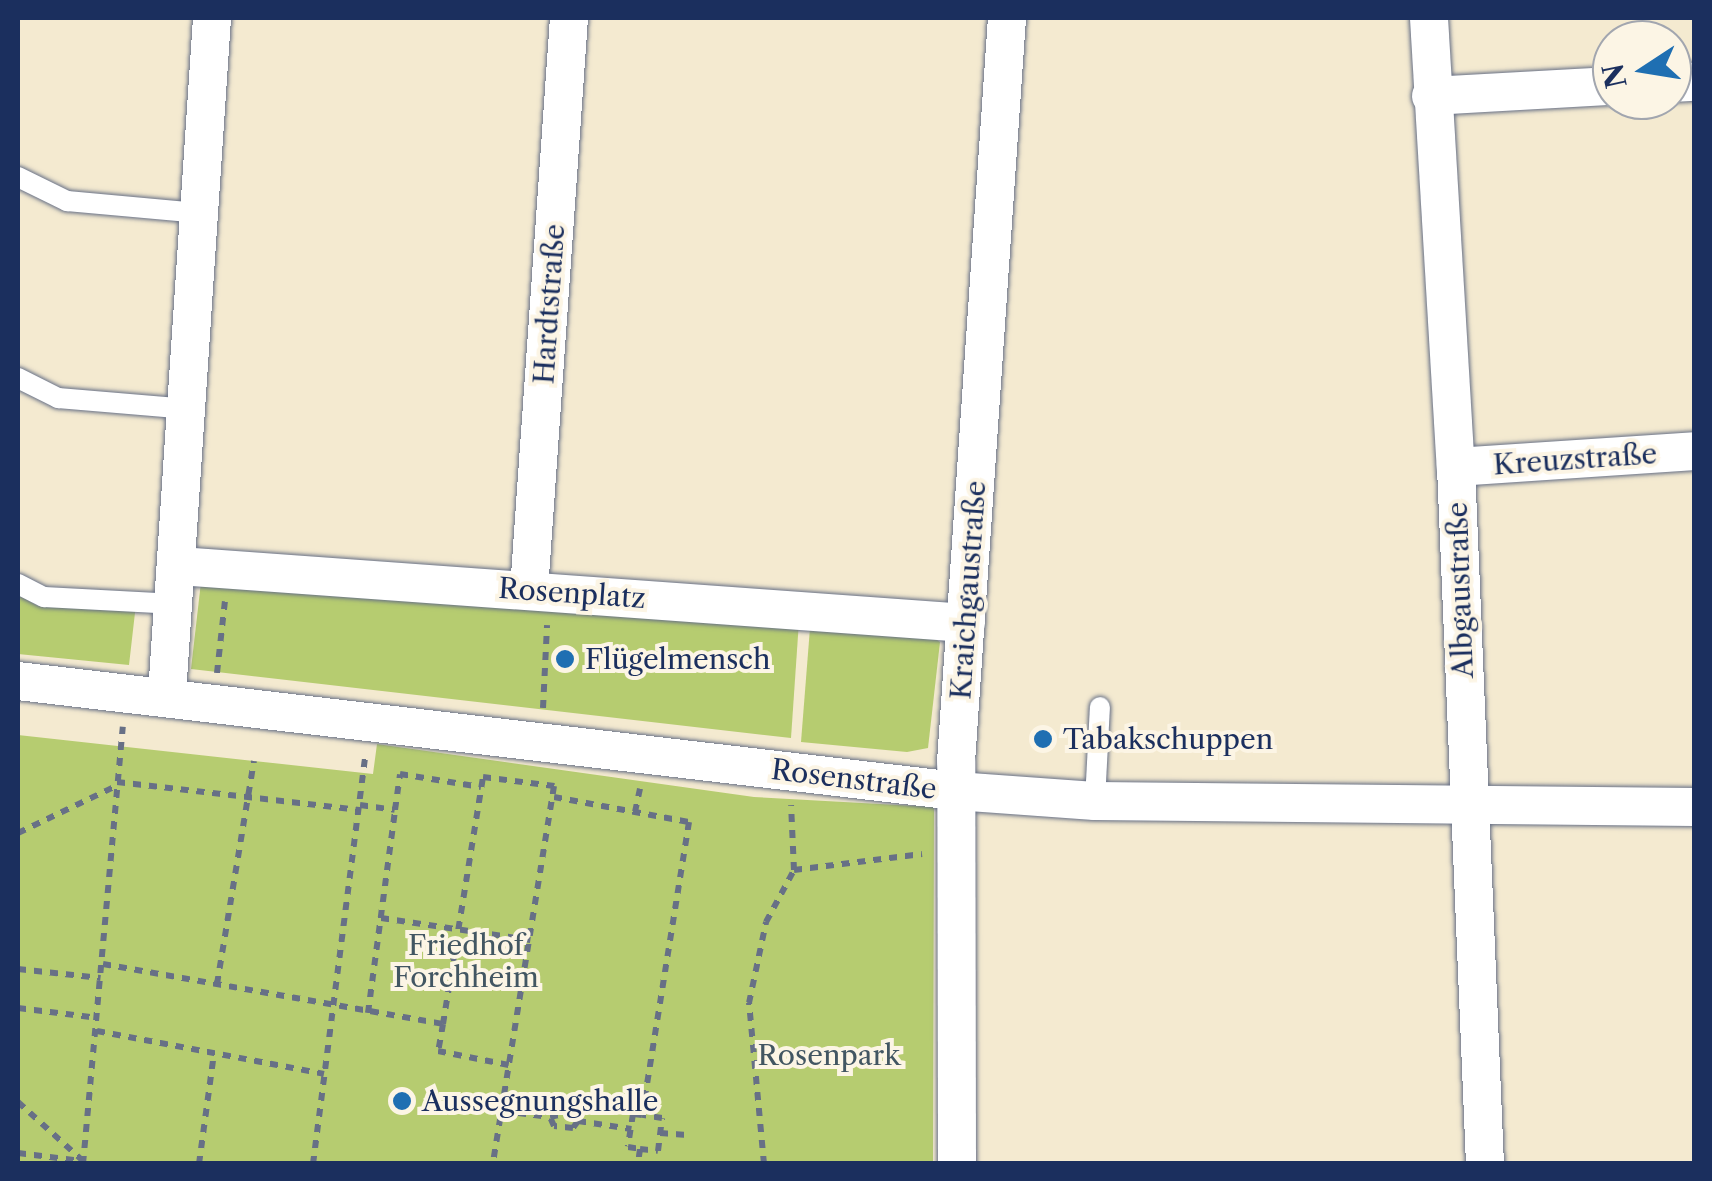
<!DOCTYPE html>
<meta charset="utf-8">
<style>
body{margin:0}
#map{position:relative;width:1712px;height:1181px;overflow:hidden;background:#f4ead0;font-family:"Libre Caslon Text",serif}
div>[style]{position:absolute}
.green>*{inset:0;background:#b6cc70}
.path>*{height:6px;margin-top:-3px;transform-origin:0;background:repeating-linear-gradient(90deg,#677086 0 8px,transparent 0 16px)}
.roads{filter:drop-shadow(0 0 2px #677086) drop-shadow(0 0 2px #677086)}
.lane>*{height:20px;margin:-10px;padding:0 10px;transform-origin:10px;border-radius:10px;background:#fff}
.street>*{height:38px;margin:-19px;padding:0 19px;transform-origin:19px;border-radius:19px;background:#fff}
.dots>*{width:28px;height:28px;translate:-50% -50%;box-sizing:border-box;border:5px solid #fcf5e5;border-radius:50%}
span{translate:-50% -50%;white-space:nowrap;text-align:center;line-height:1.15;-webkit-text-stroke:8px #fcf5e5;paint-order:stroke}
.street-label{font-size:28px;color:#1b2f5e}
.poi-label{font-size:28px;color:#1b2f5e}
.left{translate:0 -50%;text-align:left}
.park-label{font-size:28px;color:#425662}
.frame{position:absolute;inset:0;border:20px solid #1b2f5e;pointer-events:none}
.north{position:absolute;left:1592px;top:20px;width:100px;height:100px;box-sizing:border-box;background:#fcf5e5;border:2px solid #a2a6af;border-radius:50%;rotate:258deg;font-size:28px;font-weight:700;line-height:40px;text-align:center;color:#1b2f5e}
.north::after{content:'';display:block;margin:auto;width:35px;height:45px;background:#1f6fb2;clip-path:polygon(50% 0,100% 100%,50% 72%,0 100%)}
</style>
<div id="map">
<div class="green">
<i style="clip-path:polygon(201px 582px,799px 621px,791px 738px,191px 669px)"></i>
<i style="clip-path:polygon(18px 595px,38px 606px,136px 604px,129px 665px,18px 654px)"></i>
<i style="clip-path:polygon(810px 628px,929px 635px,940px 642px,928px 748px,907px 752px,801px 742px)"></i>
<i style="clip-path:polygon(18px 735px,373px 774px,377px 744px,754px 797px,934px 807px,933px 1163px,18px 1163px)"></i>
</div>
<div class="path">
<i style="left:217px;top:673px;width:72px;rotate:-83.7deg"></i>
<i style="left:543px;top:708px;width:83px;rotate:-87.2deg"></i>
<i style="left:117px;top:782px;width:244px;rotate:6.6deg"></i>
<i style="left:554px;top:797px;width:137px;rotate:10.5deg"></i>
<i style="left:689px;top:822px;width:297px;rotate:99.1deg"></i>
<i style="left:642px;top:1115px;width:9px;rotate:-174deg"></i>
<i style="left:633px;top:1114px;width:33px;rotate:99deg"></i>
<i style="left:628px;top:1147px;width:12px;rotate:9deg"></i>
<i style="left:640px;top:1149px;width:15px;rotate:98deg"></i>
<i style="left:360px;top:805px;width:35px;rotate:8deg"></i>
<i style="left:395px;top:810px;width:36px;rotate:-82deg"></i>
<i style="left:400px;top:774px;width:82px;rotate:9.1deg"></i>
<i style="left:635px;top:812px;width:24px;rotate:-78deg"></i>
<i style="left:18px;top:833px;width:109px;rotate:-25.6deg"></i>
<i style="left:794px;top:870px;width:129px;rotate:-7.1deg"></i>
<i style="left:381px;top:918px;width:151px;rotate:8.4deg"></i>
<i style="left:103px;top:964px;width:345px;rotate:10deg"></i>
<i style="left:443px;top:1024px;width:27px;rotate:100deg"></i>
<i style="left:438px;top:1051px;width:72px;rotate:11.2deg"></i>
<i style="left:18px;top:969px;width:83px;rotate:6.2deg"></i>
<i style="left:217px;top:984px;width:226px;rotate:-80.6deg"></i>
<i style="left:18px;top:1008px;width:81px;rotate:7.1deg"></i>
<i style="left:368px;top:1013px;width:205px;rotate:-82.4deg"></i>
<i style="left:443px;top:1024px;width:250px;rotate:-80.8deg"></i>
<i style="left:483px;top:777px;width:72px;rotate:7.2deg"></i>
<i style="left:554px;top:786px;width:383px;rotate:99.2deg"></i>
<i style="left:97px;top:1031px;width:231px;rotate:10.7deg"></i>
<i style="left:18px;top:1102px;width:88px;rotate:42.2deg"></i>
<i style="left:502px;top:1111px;width:48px;rotate:7.1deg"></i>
<i style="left:550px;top:1117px;width:23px;rotate:-13deg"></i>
<i style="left:572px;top:1112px;width:11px;rotate:56deg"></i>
<i style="left:578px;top:1121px;width:9px;rotate:126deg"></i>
<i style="left:573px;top:1128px;width:19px;rotate:-174deg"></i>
<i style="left:554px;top:1126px;width:10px;rotate:-114deg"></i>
<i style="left:578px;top:1121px;width:54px;rotate:8.6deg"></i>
<i style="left:660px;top:1133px;width:27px;rotate:4deg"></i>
<i style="left:640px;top:1149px;width:18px;rotate:6deg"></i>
<i style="left:658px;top:1151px;width:33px;rotate:-83deg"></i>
<i style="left:662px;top:1118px;width:20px;rotate:-171deg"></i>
<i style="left:18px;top:1153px;width:64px;rotate:7.2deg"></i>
<i style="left:83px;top:1164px;width:439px;rotate:-84.8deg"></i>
<i style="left:199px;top:1164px;width:112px;rotate:-82.3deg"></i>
<i style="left:313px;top:1164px;width:414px;rotate:-82.7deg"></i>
<i style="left:764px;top:1164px;width:162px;rotate:-95.3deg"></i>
<i style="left:749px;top:1003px;width:83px;rotate:-78.1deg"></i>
<i style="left:766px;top:922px;width:59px;rotate:-61.7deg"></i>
<i style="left:794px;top:870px;width:65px;rotate:-92.6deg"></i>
</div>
<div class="roads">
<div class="lane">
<i style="left:18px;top:177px;width:55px;rotate:26.1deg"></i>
<i style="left:67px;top:201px;width:134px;rotate:5.2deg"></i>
<i style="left:18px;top:378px;width:45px;rotate:26.6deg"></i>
<i style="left:58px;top:398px;width:131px;rotate:4.8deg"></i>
<i style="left:18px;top:584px;width:29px;rotate:27deg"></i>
<i style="left:44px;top:597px;width:132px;rotate:3deg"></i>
<i style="left:1095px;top:801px;width:94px;rotate:-87deg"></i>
</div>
<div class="street">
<i style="left:1429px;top:18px;width:450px;rotate:86.6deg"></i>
<i style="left:1456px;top:467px;width:698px;rotate:87.62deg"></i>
<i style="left:1672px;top:83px;width:22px;rotate:-3deg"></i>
<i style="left:1431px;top:96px;width:181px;rotate:-3.2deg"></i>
<i style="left:1456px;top:467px;width:239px;rotate:-3.8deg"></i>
<i style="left:179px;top:566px;width:789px;rotate:4.14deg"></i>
<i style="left:529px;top:590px;width:573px;rotate:-86deg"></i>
<i style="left:18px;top:681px;width:944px;rotate:6.69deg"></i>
<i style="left:956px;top:791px;width:139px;rotate:4.1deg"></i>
<i style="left:1095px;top:801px;width:599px;rotate:0.57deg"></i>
<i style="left:167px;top:694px;width:677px;rotate:-86.19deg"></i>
<i style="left:957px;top:1164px;width:402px;rotate:-90.1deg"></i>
<i style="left:956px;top:762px;width:746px;rotate:-86.08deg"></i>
</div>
</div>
<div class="dots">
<i style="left:565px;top:659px;background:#1f6fb2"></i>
<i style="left:1043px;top:739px;background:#1f6fb2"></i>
<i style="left:402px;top:1101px;background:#1f6fb2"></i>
</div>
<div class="street-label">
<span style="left:549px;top:304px;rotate:-86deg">Hardtstraße</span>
<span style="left:1575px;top:459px;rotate:-4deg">Kreuzstraße</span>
<span style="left:968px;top:590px;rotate:-86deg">Kraichgaustraße</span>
<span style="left:1460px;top:590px;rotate:-92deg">Albgaustraße</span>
<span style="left:572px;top:593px;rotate:4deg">Rosenplatz</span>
<span style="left:854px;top:779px;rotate:7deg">Rosenstraße</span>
</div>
<div class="poi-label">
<span class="left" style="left:585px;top:659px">Flügelmensch</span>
<span class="left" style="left:1063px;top:739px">Tabakschuppen</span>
<span class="left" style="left:422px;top:1101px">Aussegnungshalle</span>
</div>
<div class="park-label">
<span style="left:466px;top:961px">Friedhof<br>Forchheim</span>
<span style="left:829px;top:1055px">Rosenpark</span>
</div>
<div class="frame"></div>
<div class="north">N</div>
</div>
